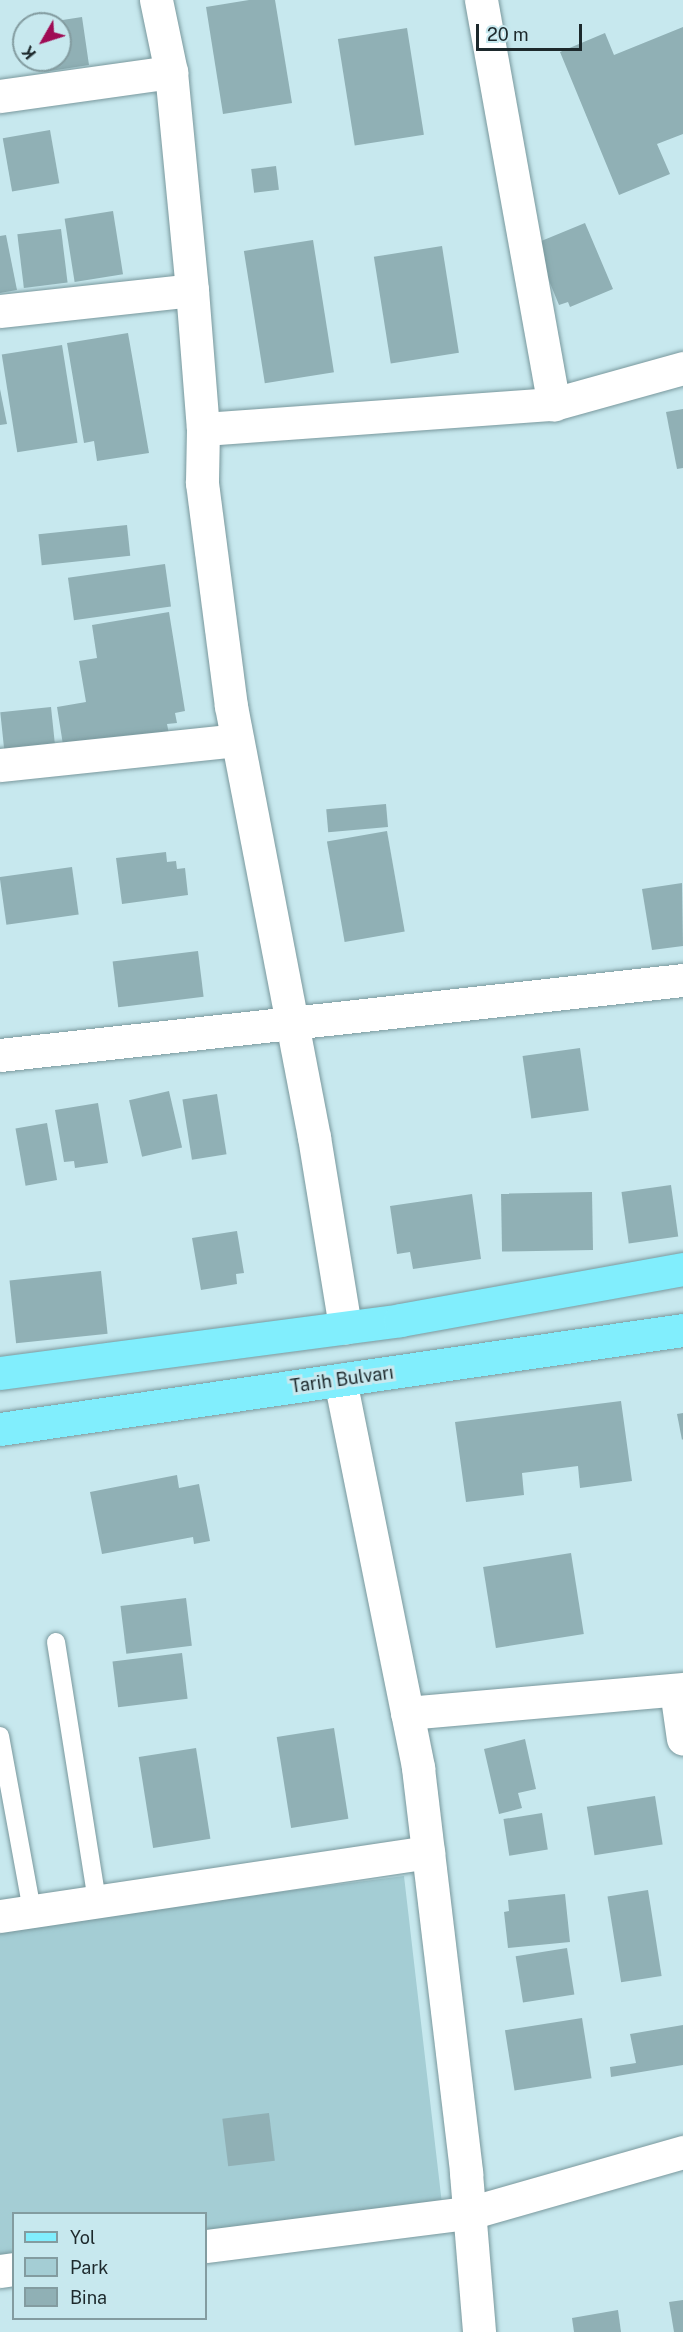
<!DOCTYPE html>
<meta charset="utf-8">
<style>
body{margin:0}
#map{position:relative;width:683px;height:2332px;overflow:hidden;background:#c7e8ee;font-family:"Public Sans",sans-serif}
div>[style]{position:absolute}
.green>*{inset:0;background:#a4cdd4}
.building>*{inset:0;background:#90b0b5;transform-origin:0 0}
.roads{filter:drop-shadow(0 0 2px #79989d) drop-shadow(0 0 2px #79989d)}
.service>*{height:18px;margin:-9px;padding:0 9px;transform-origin:9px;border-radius:9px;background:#fff}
.minor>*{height:33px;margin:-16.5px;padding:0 16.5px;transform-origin:16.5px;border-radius:16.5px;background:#fff}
.primary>*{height:33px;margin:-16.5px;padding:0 16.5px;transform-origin:16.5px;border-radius:16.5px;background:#81eefd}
span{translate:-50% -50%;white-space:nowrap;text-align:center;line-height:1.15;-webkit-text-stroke:6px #c7e8ee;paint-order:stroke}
.street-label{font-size:18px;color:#1d292c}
.legend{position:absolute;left:12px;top:2212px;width:195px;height:108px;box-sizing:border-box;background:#c7e8ee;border:2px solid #839ca0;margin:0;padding:8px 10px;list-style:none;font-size:18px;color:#1d292c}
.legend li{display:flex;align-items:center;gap:12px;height:30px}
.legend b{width:30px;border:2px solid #839ca0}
.north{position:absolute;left:12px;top:12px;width:60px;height:60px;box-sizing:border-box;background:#c7e8ee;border:2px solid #839ca0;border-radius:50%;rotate:231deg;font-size:16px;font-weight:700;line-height:24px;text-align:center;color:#1d292c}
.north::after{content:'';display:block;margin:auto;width:21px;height:27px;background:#9f0b54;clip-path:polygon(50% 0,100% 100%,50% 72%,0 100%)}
.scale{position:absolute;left:476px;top:24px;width:106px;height:27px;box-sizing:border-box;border:3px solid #1d292c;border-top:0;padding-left:8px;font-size:18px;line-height:21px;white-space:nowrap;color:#1d292c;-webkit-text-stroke:4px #c7e8ee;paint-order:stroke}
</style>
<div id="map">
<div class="green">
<i style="clip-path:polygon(404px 1876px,442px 2204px,206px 2234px,206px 2214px,14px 2214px,13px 2259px,0 2260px,0 1928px)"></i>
</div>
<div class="building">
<i style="clip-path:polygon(249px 0,275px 0,292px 103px,223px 114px,206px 7px)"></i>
<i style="clip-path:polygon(82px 17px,89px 65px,44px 72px,42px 60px,60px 60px,60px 24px,43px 23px)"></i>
<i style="clip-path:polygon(683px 27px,683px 134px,657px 144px,670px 174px,619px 195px,560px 52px,605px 33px,614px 55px)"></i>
<i style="left:407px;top:28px;width:108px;height:70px;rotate:81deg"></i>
<i style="left:50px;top:130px;width:54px;height:48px;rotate:80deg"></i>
<i style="left:276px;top:166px;width:24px;height:25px;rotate:83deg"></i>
<i style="left:113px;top:211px;width:64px;height:49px;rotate:81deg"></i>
<i style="clip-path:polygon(585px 223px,613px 289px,570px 307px,568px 302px,559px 305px,534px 244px)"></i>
<i style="left:61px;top:229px;width:54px;height:44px;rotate:83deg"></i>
<i style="clip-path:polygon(6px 235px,17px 290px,0 293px,0 236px)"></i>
<i style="left:313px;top:240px;width:134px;height:70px;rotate:81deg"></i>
<i style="left:442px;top:246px;width:108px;height:69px;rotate:81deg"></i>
<i style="clip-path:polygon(128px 333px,149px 453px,97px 461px,94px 441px,84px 443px,67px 343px)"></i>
<i style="left:62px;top:345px;width:99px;height:61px;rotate:81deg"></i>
<i style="clip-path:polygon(0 389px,7px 424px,0 425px)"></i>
<i style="clip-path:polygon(683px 409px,683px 468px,677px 469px,666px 412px)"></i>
<i style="left:127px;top:525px;width:31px;height:89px;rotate:84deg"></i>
<i style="left:165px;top:564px;width:43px;height:98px;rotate:82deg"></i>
<i style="clip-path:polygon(169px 612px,185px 711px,175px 713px,177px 723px,167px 724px,169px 734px,64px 751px,57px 707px,86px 702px,79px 661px,97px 658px,92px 625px)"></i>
<i style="left:51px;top:707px;width:45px;height:51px;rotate:84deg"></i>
<i style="left:386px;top:804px;width:23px;height:60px;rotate:85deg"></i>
<i style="left:387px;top:831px;width:102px;height:61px;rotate:80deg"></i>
<i style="clip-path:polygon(166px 852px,167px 862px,176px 861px,177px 869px,185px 868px,188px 895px,122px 904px,116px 858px)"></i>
<i style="left:72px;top:867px;width:48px;height:73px;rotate:82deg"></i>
<i style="clip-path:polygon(682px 883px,683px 946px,652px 950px,642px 889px)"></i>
<i style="left:198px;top:951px;width:46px;height:86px;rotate:83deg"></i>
<i style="left:580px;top:1048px;width:63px;height:58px;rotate:82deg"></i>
<i style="left:169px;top:1091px;width:58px;height:41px;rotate:77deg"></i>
<i style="left:217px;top:1094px;width:61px;height:35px;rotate:81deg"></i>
<i style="clip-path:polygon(98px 1103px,108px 1163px,75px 1168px,74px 1161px,64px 1162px,55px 1110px)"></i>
<i style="left:47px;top:1123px;width:58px;height:32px;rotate:80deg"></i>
<i style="left:671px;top:1185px;width:52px;height:50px;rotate:82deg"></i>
<i style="left:592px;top:1192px;width:58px;height:91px;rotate:89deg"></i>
<i style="clip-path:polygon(472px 1194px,481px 1259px,413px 1269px,410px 1252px,397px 1254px,390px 1206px)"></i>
<i style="clip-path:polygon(237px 1231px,244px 1273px,236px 1274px,237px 1284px,201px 1290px,192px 1238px)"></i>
<i style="left:101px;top:1271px;width:63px;height:92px;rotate:84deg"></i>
<i style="clip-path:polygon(621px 1401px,632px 1481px,580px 1488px,578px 1466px,522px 1473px,524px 1495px,466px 1502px,455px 1422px)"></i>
<i style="clip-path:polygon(683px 1413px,683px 1439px,682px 1440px,677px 1414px)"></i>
<i style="clip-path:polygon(177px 1475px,179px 1488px,199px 1484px,210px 1541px,194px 1544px,193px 1537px,102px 1554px,90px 1492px)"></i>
<i style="left:571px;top:1553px;width:82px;height:89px;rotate:81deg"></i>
<i style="left:186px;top:1598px;width:48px;height:66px;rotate:83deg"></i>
<i style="left:182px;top:1653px;width:46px;height:70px;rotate:83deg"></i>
<i style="left:334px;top:1728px;width:92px;height:58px;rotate:81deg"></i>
<i style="clip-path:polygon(525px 1739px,536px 1789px,518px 1793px,522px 1808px,499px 1814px,484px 1749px)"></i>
<i style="left:196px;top:1748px;width:92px;height:58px;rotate:81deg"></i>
<i style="left:655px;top:1796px;width:49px;height:69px;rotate:81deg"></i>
<i style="left:542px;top:1813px;width:37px;height:39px;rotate:81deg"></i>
<i style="left:648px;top:1890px;width:87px;height:41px;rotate:81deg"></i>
<i style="clip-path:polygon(565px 1894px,570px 1942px,508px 1948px,504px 1912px,509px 1911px,508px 1900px)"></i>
<i style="left:567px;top:1948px;width:47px;height:52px;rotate:81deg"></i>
<i style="left:582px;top:2018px;width:61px;height:78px;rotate:81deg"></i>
<i style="clip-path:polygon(683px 2025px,683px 2065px,611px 2077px,610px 2067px,636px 2063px,630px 2034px)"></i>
<i style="left:269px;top:2113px;width:48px;height:47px;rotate:83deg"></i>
<i style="clip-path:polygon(683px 2300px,683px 2332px,674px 2332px,669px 2302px)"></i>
<i style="clip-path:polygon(618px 2310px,621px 2332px,574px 2332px,572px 2318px)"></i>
</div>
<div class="roads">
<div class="service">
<i style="left:56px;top:1642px;width:263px;rotate:81deg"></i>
<i style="left:0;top:1736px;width:178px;rotate:79.6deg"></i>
</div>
<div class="minor">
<i style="left:156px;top:0;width:74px;rotate:78.2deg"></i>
<i style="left:171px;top:72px;width:219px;rotate:84.5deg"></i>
<i style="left:192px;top:290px;width:139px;rotate:85.5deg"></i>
<i style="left:203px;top:429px;width:54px;rotate:91.1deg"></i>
<i style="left:202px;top:483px;width:225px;rotate:82.6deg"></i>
<i style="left:231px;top:706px;width:439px;rotate:79.1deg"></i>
<i style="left:314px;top:1137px;width:193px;rotate:80.7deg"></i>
<i style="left:481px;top:0;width:411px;rotate:79.8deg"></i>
<i style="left:0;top:96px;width:173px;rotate:-8deg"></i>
<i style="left:0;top:311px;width:193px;rotate:-6.2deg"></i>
<i style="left:203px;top:429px;width:352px;rotate:-4.1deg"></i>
<i style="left:554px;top:404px;width:134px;rotate:-15.6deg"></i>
<i style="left:0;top:765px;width:238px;rotate:-6deg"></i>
<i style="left:0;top:1055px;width:687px;rotate:-6.27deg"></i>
<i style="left:340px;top:1380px;width:396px;rotate:78.6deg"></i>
<i style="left:418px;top:1768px;width:408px;rotate:83.2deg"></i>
<i style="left:466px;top:2173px;width:160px;rotate:85.3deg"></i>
<i style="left:676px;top:1690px;width:49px;rotate:81.9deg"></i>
<i style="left:407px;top:1713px;width:277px;rotate:-5deg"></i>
<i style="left:0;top:1916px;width:433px;rotate:-8.5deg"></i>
<i style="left:206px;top:2246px;width:265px;rotate:-7.2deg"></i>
<i style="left:469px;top:2213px;width:223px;rotate:-15.9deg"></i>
<i style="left:0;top:2271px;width:14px;rotate:-8deg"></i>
</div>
<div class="primary">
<i style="left:0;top:1373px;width:403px;rotate:-7.5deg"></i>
<i style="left:400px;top:1320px;width:288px;rotate:-10.2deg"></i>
<i style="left:0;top:1429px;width:690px;rotate:-8.25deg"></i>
</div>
</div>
<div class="street-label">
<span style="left:342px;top:1380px;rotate:-8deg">Tarih Bulvarı</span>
</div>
<ul class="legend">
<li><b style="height:8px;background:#81eefd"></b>Yol</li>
<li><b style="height:16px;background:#a4cdd4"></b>Park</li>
<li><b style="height:16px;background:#90b0b5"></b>Bina</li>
</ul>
<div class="north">K</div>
<div class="scale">20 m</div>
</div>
